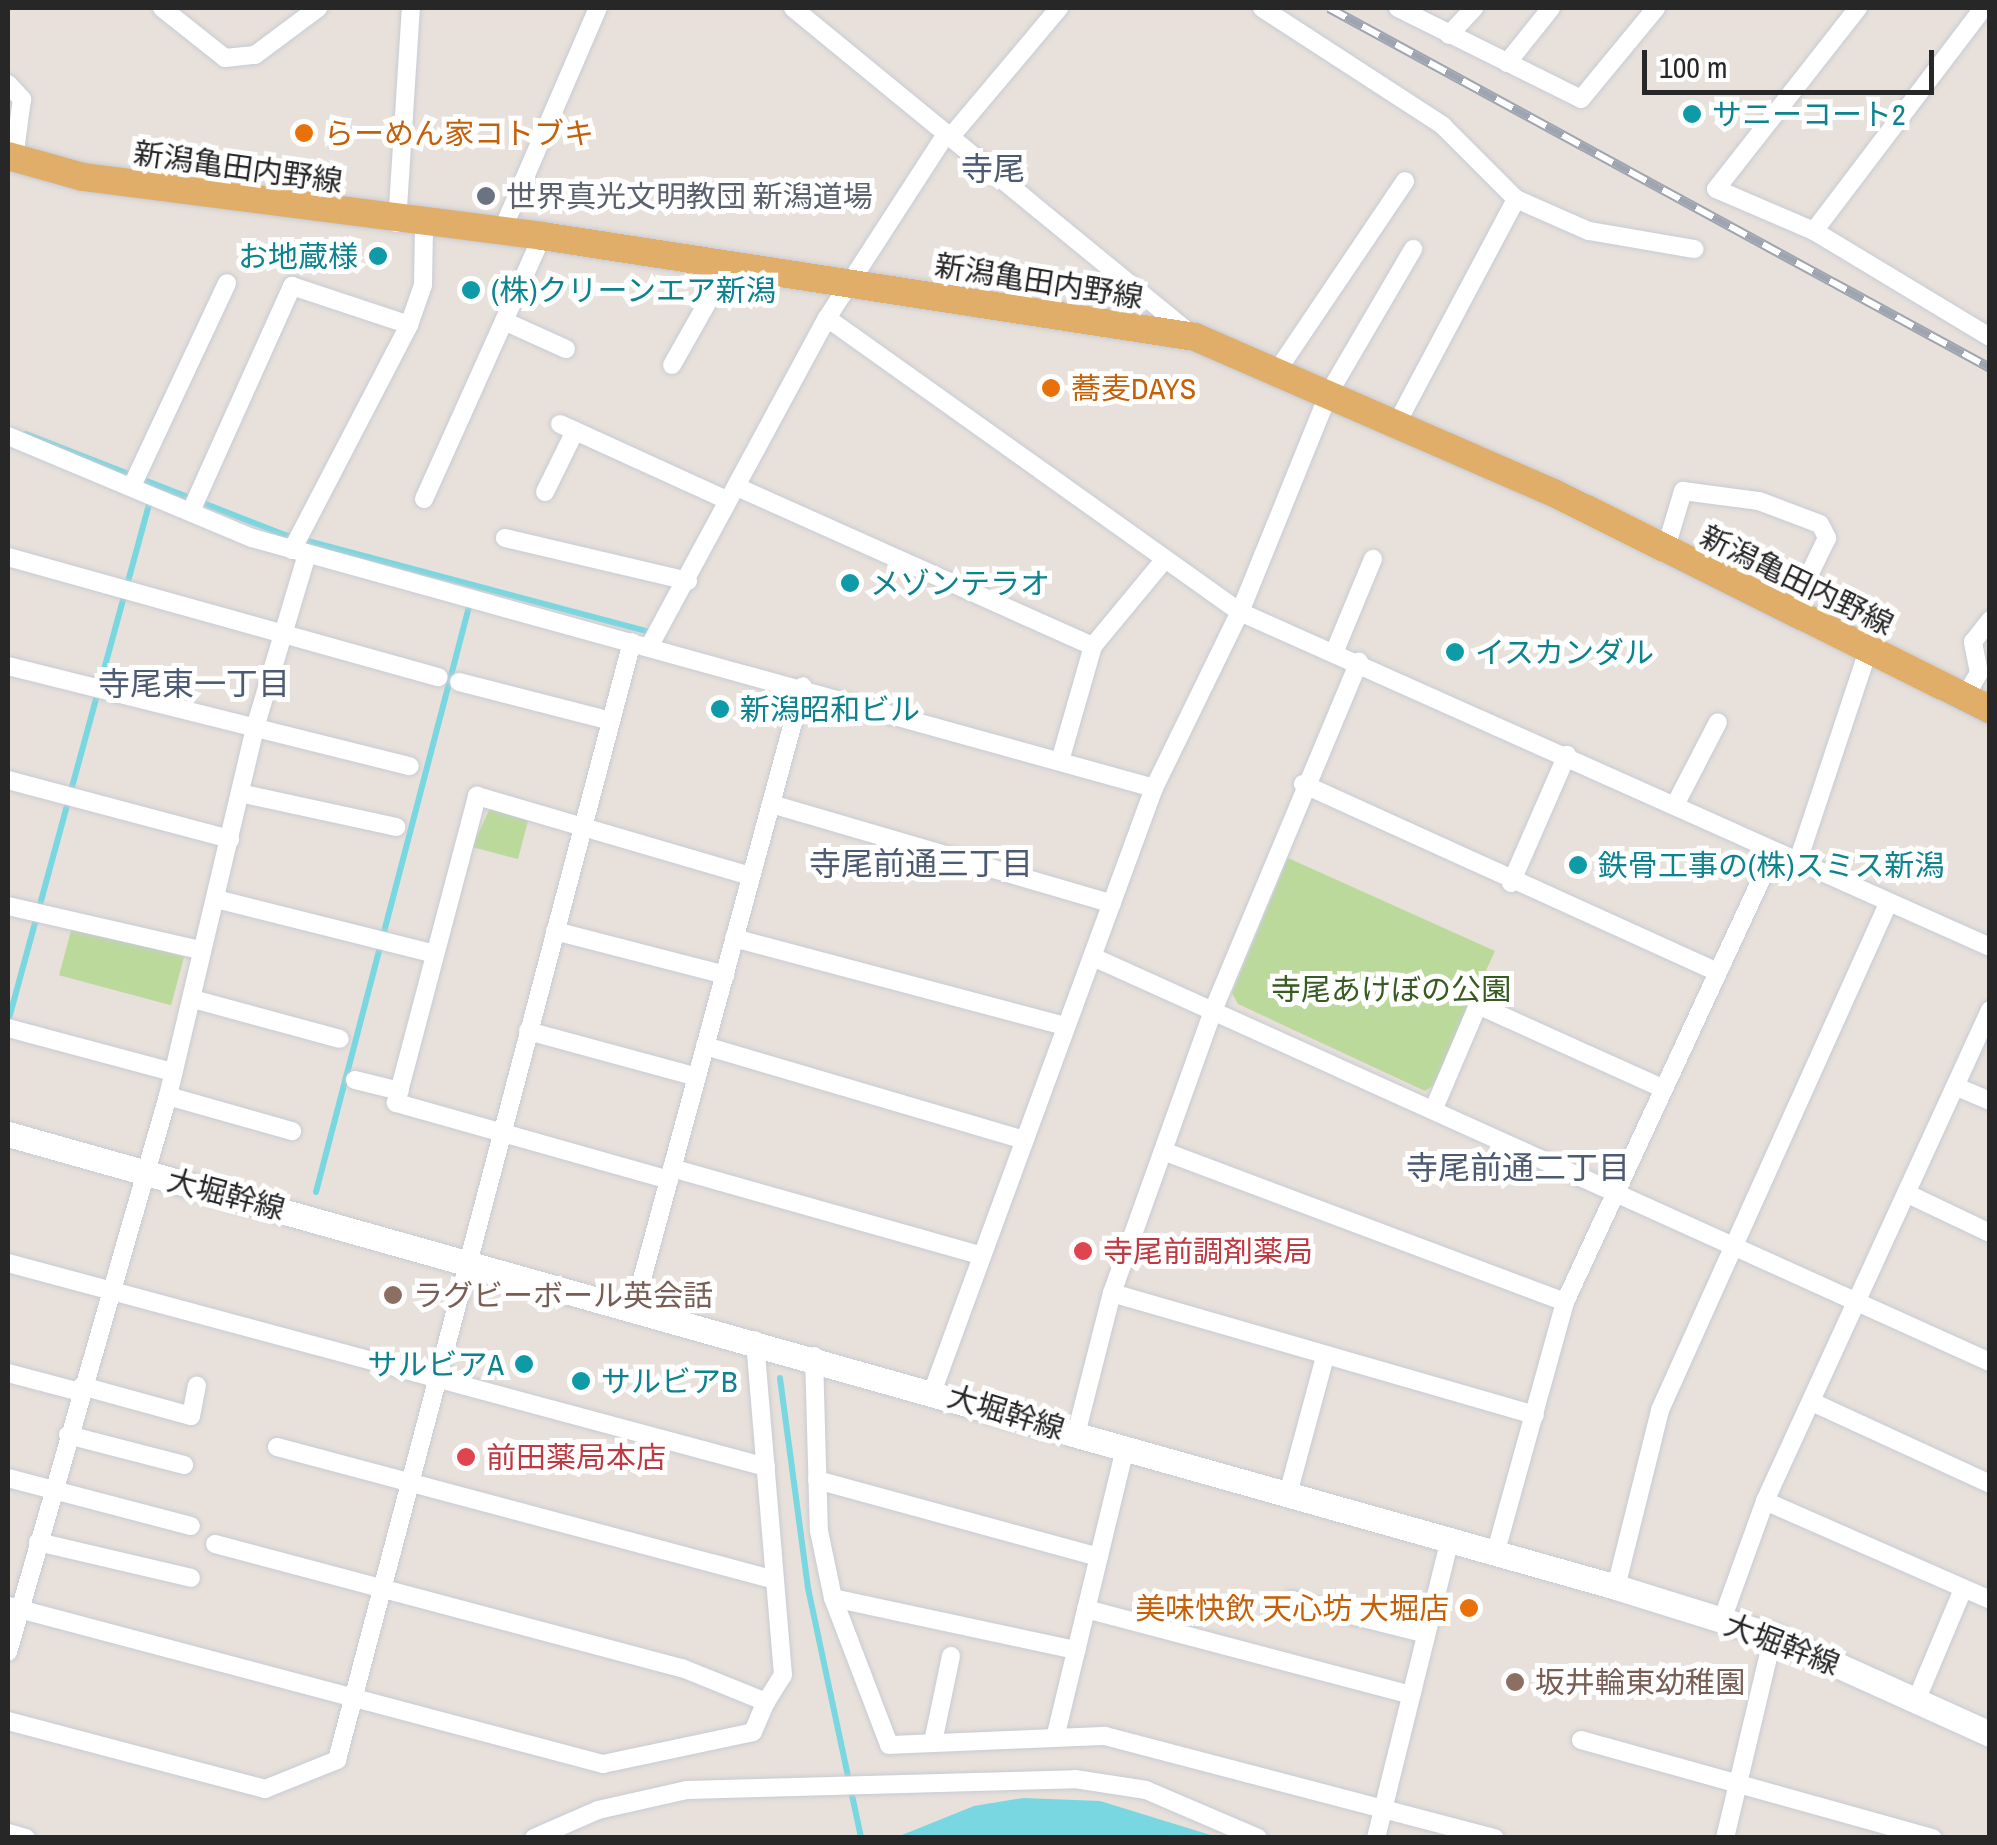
<!DOCTYPE html>
<meta charset="utf-8">
<style>
body{margin:0}
#map{position:relative;width:1997px;height:1845px;overflow:hidden;background:#e8e0da;font-family:"Archivo Narrow","Noto Sans JP",sans-serif}
div>[style]{position:absolute}
.green>*{inset:0;background:#bcd99c;transform-origin:0 0}
.water>*{inset:0;background:#78d7e0}
.stream>*{height:6px;margin:-3px;padding:0 3px;transform-origin:3px;border-radius:3px;background:#78d7e0}
.roads{filter:drop-shadow(0 0 2px #c6cbd4) drop-shadow(0 0 2px #c6cbd4)}
.street>*{height:18px;margin:-9px;padding:0 9px;transform-origin:9px;border-radius:9px;background:#fff}
.secondary>*{height:25px;margin:-12.5px;padding:0 12.5px;transform-origin:12.5px;border-radius:12.5px;background:#fff}
.primary>*{height:28px;margin:-14px;padding:0 14px;transform-origin:14px;border-radius:14px;background:#e0ae68}
.rail>*{height:10px;margin-top:-5px;transform-origin:0;background:repeating-linear-gradient(90deg,#fff 0 19px,#9ea4b0 0 38px);box-sizing:border-box;border-block:2px solid #9ea4b0}
.dots>*{width:28px;height:28px;translate:-50% -50%;box-sizing:border-box;border:5px solid #fff;border-radius:50%}
span{translate:-50% -50%;white-space:nowrap;text-align:center;line-height:1.15;-webkit-text-stroke:10px #fff;paint-order:stroke}
.culture-label{font-size:30px;color:#0d838f}
.left{translate:0 -50%;text-align:left}
.right{translate:-100% -50%;text-align:right}
.food-label{font-size:30px;color:#c56008}
.street-label{font-size:30px;color:#272727}
.worship-label{font-size:30px;color:#5b616d}
.park-label{font-size:30px;color:#375b21}
.health-label{font-size:30px;color:#be3a42}
.education-label{font-size:30px;color:#785e54}
.neighbourhood-label{font-size:32px;color:#4d5b72}
.frame{position:absolute;inset:0;border:10px solid #272727;pointer-events:none}
.scale{position:absolute;left:1642px;top:50px;width:292px;height:45px;box-sizing:border-box;border:5px solid #272727;border-top:0;padding-left:12px;font-size:30px;line-height:35px;white-space:nowrap;color:#272727;-webkit-text-stroke:8px #fff;paint-order:stroke}
</style>
<div id="map">
<div class="green">
<i style="clip-path:polygon(490px 808px,528px 821px,518px 859px,472px 847px)"></i>
<i style="clip-path:polygon(1288px 858px,1495px 951px,1433px 1086px,1425px 1091px,1238px 1004px,1232px 993px)"></i>
<i style="left:72px;top:927px;width:116px;height:50px;rotate:15deg"></i>
</div>
<div class="water">
<i style="clip-path:polygon(1023px 1798px,1100px 1801px,1217px 1837px,897px 1837px,974px 1806px)"></i>
</div>
<div class="stream">
<i style="left:26px;top:434px;width:278px;rotate:21.3deg"></i>
<i style="left:285px;top:535px;width:377px;rotate:14.9deg"></i>
<i style="left:8px;top:1022px;width:544px;rotate:-74.76deg"></i>
<i style="left:316px;top:1192px;width:609px;rotate:-75.35deg"></i>
<i style="left:780px;top:1378px;width:212px;rotate:82.4deg"></i>
<i style="left:808px;top:1588px;width:256px;rotate:78deg"></i>
</div>
<div class="roads">
<div class="street">
<i style="left:162px;top:8px;width:80px;rotate:38.4deg"></i>
<i style="left:225px;top:58px;width:30px;rotate:-6deg"></i>
<i style="left:255px;top:55px;width:79px;rotate:-36.7deg"></i>
<i style="left:793px;top:8px;width:517px;rotate:39.35deg"></i>
<i style="left:1262px;top:8px;width:215px;rotate:33deg"></i>
<i style="left:1442px;top:125px;width:105px;rotate:45deg"></i>
<i style="left:1516px;top:199px;width:80px;rotate:23.7deg"></i>
<i style="left:1589px;top:231px;width:107px;rotate:9.7deg"></i>
<i style="left:1398px;top:8px;width:204px;rotate:26.4deg"></i>
<i style="left:1581px;top:99px;width:118px;rotate:-50.5deg"></i>
<i style="left:1858px;top:8px;width:230px;rotate:128.1deg"></i>
<i style="left:1716px;top:189px;width:107px;rotate:23.2deg"></i>
<i style="left:1814px;top:231px;width:205px;rotate:31.1deg"></i>
<i style="left:1449px;top:35px;width:37px;rotate:-47deg"></i>
<i style="left:1507px;top:63px;width:70px;rotate:-51.3deg"></i>
<i style="left:8px;top:84px;width:21px;rotate:47deg"></i>
<i style="left:22px;top:99px;width:60px;rotate:97.7deg"></i>
<i style="left:953px;top:134px;width:165px;rotate:-49.9deg"></i>
<i style="left:397px;top:223px;width:215px;rotate:-86.3deg"></i>
<i style="left:1814px;top:231px;width:280px;rotate:-52.8deg"></i>
<i style="left:501px;top:233px;width:245px;rotate:-66.7deg"></i>
<i style="left:827px;top:318px;width:507px;rotate:35.45deg"></i>
<i style="left:1240px;top:612px;width:821px;rotate:24.07deg"></i>
<i style="left:504px;top:321px;width:68px;rotate:24.3deg"></i>
<i style="left:672px;top:365px;width:114px;rotate:-60.5deg"></i>
<i style="left:1277px;top:371px;width:229px;rotate:-56deg"></i>
<i style="left:1397px;top:423px;width:254px;rotate:-62deg"></i>
<i style="left:560px;top:424px;width:183px;rotate:24.5deg"></i>
<i style="left:8px;top:436px;width:264px;rotate:22.7deg"></i>
<i style="left:252px;top:538px;width:936px;rotate:15.49deg"></i>
<i style="left:132px;top:486px;width:224px;rotate:-64.9deg"></i>
<i style="left:737px;top:487px;width:390px;rotate:24.1deg"></i>
<i style="left:545px;top:492px;width:68px;rotate:-63.8deg"></i>
<i style="left:424px;top:499px;width:288px;rotate:-65.8deg"></i>
<i style="left:191px;top:511px;width:247px;rotate:-65.8deg"></i>
<i style="left:292px;top:286px;width:123px;rotate:18.4deg"></i>
<i style="left:505px;top:538px;width:188px;rotate:13.2deg"></i>
<i style="left:292px;top:550px;width:254px;rotate:-62.5deg"></i>
<i style="left:409px;top:325px;width:42px;rotate:-70.7deg"></i>
<i style="left:423px;top:285px;width:59px;rotate:-89deg"></i>
<i style="left:1665px;top:551px;width:63px;rotate:-73.3deg"></i>
<i style="left:1683px;top:491px;width:77px;rotate:7.5deg"></i>
<i style="left:1759px;top:501px;width:65px;rotate:20.7deg"></i>
<i style="left:1820px;top:524px;width:16px;rotate:63deg"></i>
<i style="left:1827px;top:538px;width:82px;rotate:115.9deg"></i>
<i style="left:8px;top:557px;width:447px;rotate:15.6deg"></i>
<i style="left:649px;top:647px;width:374px;rotate:-61.6deg"></i>
<i style="left:827px;top:318px;width:219px;rotate:-57.1deg"></i>
<i style="left:1334px;top:653px;width:102px;rotate:-67.5deg"></i>
<i style="left:8px;top:666px;width:414px;rotate:14deg"></i>
<i style="left:459px;top:682px;width:157px;rotate:14.4deg"></i>
<i style="left:1965px;top:697px;width:28px;rotate:-60deg"></i>
<i style="left:1979px;top:673px;width:32px;rotate:-101deg"></i>
<i style="left:1973px;top:642px;width:28px;rotate:-52deg"></i>
<i style="left:1060px;top:761px;width:120px;rotate:-74deg"></i>
<i style="left:1093px;top:646px;width:113px;rotate:-50.4deg"></i>
<i style="left:8px;top:780px;width:230px;rotate:14.9deg"></i>
<i style="left:1303px;top:784px;width:455px;rotate:24.4deg"></i>
<i style="left:244px;top:794px;width:156px;rotate:12.2deg"></i>
<i style="left:771px;top:804px;width:355px;rotate:16.3deg"></i>
<i style="left:1675px;top:805px;width:93px;rotate:-62.6deg"></i>
<i style="left:1798px;top:861px;width:221px;rotate:-71.6deg"></i>
<i style="left:1511px;top:883px;width:140px;rotate:-66.4deg"></i>
<i style="left:216px;top:899px;width:226px;rotate:14.1deg"></i>
<i style="left:8px;top:906px;width:197px;rotate:12.9deg"></i>
<i style="left:555px;top:931px;width:176px;rotate:14.5deg"></i>
<i style="left:734px;top:938px;width:342px;rotate:14.9deg"></i>
<i style="left:1093px;top:957px;width:984px;rotate:24.3deg"></i>
<i style="left:193px;top:999px;width:152px;rotate:15.2deg"></i>
<i style="left:8px;top:1028px;width:166px;rotate:15deg"></i>
<i style="left:528px;top:1031px;width:175px;rotate:15.2deg"></i>
<i style="left:705px;top:1046px;width:333px;rotate:16.4deg"></i>
<i style="left:355px;top:1080px;width:46px;rotate:13.7deg"></i>
<i style="left:1957px;top:1087px;width:36px;rotate:23deg"></i>
<i style="left:168px;top:1096px;width:129px;rotate:15.8deg"></i>
<i style="left:1435px;top:1106px;width:110px;rotate:-66.9deg"></i>
<i style="left:1478px;top:1005px;width:200px;rotate:24.3deg"></i>
<i style="left:1163px;top:1151px;width:429px;rotate:20.6deg"></i>
<i style="left:672px;top:1168px;width:322px;rotate:15.8deg"></i>
<i style="left:669px;top:1180px;width:284px;rotate:-164.2deg"></i>
<i style="left:396px;top:1103px;width:318px;rotate:-75.2deg"></i>
<i style="left:477px;top:796px;width:285px;rotate:16.3deg"></i>
<i style="left:1908px;top:1194px;width:91px;rotate:25.4deg"></i>
<i style="left:8px;top:1263px;width:785px;rotate:15.06deg"></i>
<i style="left:1112px;top:1293px;width:440px;rotate:16.1deg"></i>
<i style="left:635px;top:1305px;width:641px;rotate:-74.82deg"></i>
<i style="left:814px;top:1356px;width:175px;rotate:88.4deg"></i>
<i style="left:819px;top:1531px;width:68px;rotate:78.2deg"></i>
<i style="left:833px;top:1598px;width:157px;rotate:69.1deg"></i>
<i style="left:889px;top:1745px;width:216px;rotate:-2.4deg"></i>
<i style="left:1105px;top:1736px;width:403px;rotate:14.7deg"></i>
<i style="left:8px;top:1373px;width:74px;rotate:14.8deg"></i>
<i style="left:82px;top:1386px;width:113px;rotate:15.4deg"></i>
<i style="left:191px;top:1416px;width:31px;rotate:-79deg"></i>
<i style="left:933px;top:1390px;width:641px;rotate:-69.84deg"></i>
<i style="left:1154px;top:788px;width:196px;rotate:-64deg"></i>
<i style="left:1240px;top:612px;width:236px;rotate:-67.9deg"></i>
<i style="left:1329px;top:393px;width:167px;rotate:-59.7deg"></i>
<i style="left:1812px;top:1402px;width:196px;rotate:24.7deg"></i>
<i style="left:1076px;top:1434px;width:146px;rotate:-75.7deg"></i>
<i style="left:1112px;top:1293px;width:297px;rotate:-70.3deg"></i>
<i style="left:1212px;top:1013px;width:381px;rotate:-67.3deg"></i>
<i style="left:68px;top:1435px;width:120px;rotate:14.5deg"></i>
<i style="left:277px;top:1447px;width:515px;rotate:14.95deg"></i>
<i style="left:8px;top:1478px;width:189px;rotate:14.7deg"></i>
<i style="left:817px;top:1480px;width:292px;rotate:15.3deg"></i>
<i style="left:1288px;top:1494px;width:142px;rotate:-74.9deg"></i>
<i style="left:1765px;top:1501px;width:246px;rotate:23.7deg"></i>
<i style="left:38px;top:1542px;width:157px;rotate:13.2deg"></i>
<i style="left:215px;top:1544px;width:483px;rotate:14.9deg"></i>
<i style="left:682px;top:1668px;width:91px;rotate:22deg"></i>
<i style="left:766px;top:1702px;width:32px;rotate:-58deg"></i>
<i style="left:783px;top:1675px;width:336px;rotate:-94.8deg"></i>
<i style="left:1496px;top:1551px;width:258px;rotate:-74.5deg"></i>
<i style="left:1565px;top:1302px;width:497px;rotate:-65.1deg"></i>
<i style="left:1616px;top:1587px;width:182px;rotate:-76deg"></i>
<i style="left:1660px;top:1410px;width:551px;rotate:-65.76deg"></i>
<i style="left:833px;top:1598px;width:249px;rotate:12.1deg"></i>
<i style="left:1291px;top:1600px;width:139px;rotate:14.1deg"></i>
<i style="left:8px;top:1606px;width:616px;rotate:14.87deg"></i>
<i style="left:603px;top:1764px;width:153px;rotate:-12deg"></i>
<i style="left:753px;top:1732px;width:33px;rotate:-67deg"></i>
<i style="left:1086px;top:1609px;width:336px;rotate:14.8deg"></i>
<i style="left:1722px;top:1620px;width:127px;rotate:-70.1deg"></i>
<i style="left:1765px;top:1501px;width:540px;rotate:-65.38deg"></i>
<i style="left:8px;top:1652px;width:579px;rotate:-73.95deg"></i>
<i style="left:168px;top:1096px;width:375px;rotate:-76.7deg"></i>
<i style="left:254px;top:731px;width:185px;rotate:-73.3deg"></i>
<i style="left:1916px;top:1701px;width:121px;rotate:-67.2deg"></i>
<i style="left:8px;top:1721px;width:266px;rotate:14.8deg"></i>
<i style="left:265px;top:1789px;width:78px;rotate:-21.9deg"></i>
<i style="left:337px;top:1760px;width:1156px;rotate:-75.22deg"></i>
<i style="left:1056px;top:1734px;width:293px;rotate:-76.4deg"></i>
<i style="left:1581px;top:1740px;width:365px;rotate:15.6deg"></i>
<i style="left:933px;top:1742px;width:88px;rotate:-78.2deg"></i>
<i style="left:8px;top:1833px;width:19px;rotate:16deg"></i>
<i style="left:534px;top:1838px;width:70px;rotate:-23.6deg"></i>
<i style="left:598px;top:1810px;width:91px;rotate:-12.7deg"></i>
<i style="left:687px;top:1790px;width:388px;rotate:-1.6deg"></i>
<i style="left:1075px;top:1779px;width:72px;rotate:8.8deg"></i>
<i style="left:1146px;top:1790px;width:122px;rotate:23.2deg"></i>
<i style="left:1376px;top:1838px;width:309px;rotate:-76.1deg"></i>
<i style="left:1725px;top:1838px;width:208px;rotate:-76.6deg"></i>
</div>
<div class="secondary">
<i style="left:8px;top:1134px;width:1671px;rotate:15.73deg"></i>
<i style="left:1616px;top:1587px;width:164px;rotate:17.3deg"></i>
<i style="left:1773px;top:1636px;width:238px;rotate:24.3deg"></i>
</div>
<div class="primary">
<i style="left:8px;top:156px;width:78px;rotate:15.6deg"></i>
<i style="left:83px;top:177px;width:463px;rotate:7.3deg"></i>
<i style="left:542px;top:236px;width:661px;rotate:8.79deg"></i>
<i style="left:1195px;top:337px;width:391px;rotate:23.5deg"></i>
<i style="left:1554px;top:493px;width:487px;rotate:26.4deg"></i>
</div>
</div>
<div class="rail">
<i style="left:1329px;top:8px;width:753px;rotate:28.57deg"></i>
</div>
<div class="dots">
<i style="left:1692px;top:114px;background:#0f9aa8"></i>
<i style="left:304px;top:133px;background:#e8710a"></i>
<i style="left:486px;top:196px;background:#6b7280"></i>
<i style="left:378px;top:256px;background:#0f9aa8"></i>
<i style="left:471px;top:290px;background:#0f9aa8"></i>
<i style="left:1051px;top:388px;background:#e8710a"></i>
<i style="left:850px;top:583px;background:#0f9aa8"></i>
<i style="left:1455px;top:652px;background:#0f9aa8"></i>
<i style="left:720px;top:709px;background:#0f9aa8"></i>
<i style="left:1578px;top:865px;background:#0f9aa8"></i>
<i style="left:1083px;top:1251px;background:#e0444e"></i>
<i style="left:393px;top:1295px;background:#8d6e63"></i>
<i style="left:524px;top:1364px;background:#0f9aa8"></i>
<i style="left:581px;top:1381px;background:#0f9aa8"></i>
<i style="left:466px;top:1457px;background:#e0444e"></i>
<i style="left:1469px;top:1608px;background:#e8710a"></i>
<i style="left:1515px;top:1682px;background:#8d6e63"></i>
</div>
<div class="culture-label">
<span class="left" style="left:1712px;top:114px">サニーコート2</span>
<span class="right" style="left:358px;top:256px">お地蔵様</span>
<span class="left" style="left:491px;top:290px">(株)クリーンエア新潟</span>
<span class="left" style="left:870px;top:583px">メゾンテラオ</span>
<span class="left" style="left:1475px;top:652px">イスカンダル</span>
<span class="left" style="left:740px;top:709px">新潟昭和ビル</span>
<span class="left" style="left:1598px;top:865px">鉄骨工事の(株)スミス新潟</span>
<span class="right" style="left:504px;top:1364px">サルビアA</span>
<span class="left" style="left:601px;top:1381px">サルビアB</span>
</div>
<div class="food-label">
<span class="left" style="left:324px;top:133px">らーめん家コトブキ</span>
<span class="left" style="left:1071px;top:388px">蕎麦DAYS</span>
<span class="right" style="left:1449px;top:1608px">美味快飲 天心坊 大堀店</span>
</div>
<div class="street-label">
<span style="left:238px;top:167px;rotate:8deg">新潟亀田内野線</span>
<span style="left:1039px;top:281px;rotate:9deg">新潟亀田内野線</span>
<span style="left:1797px;top:580px;rotate:26deg">新潟亀田内野線</span>
<span style="left:226px;top:1194px;rotate:15deg">大堀幹線</span>
<span style="left:1006px;top:1412px;rotate:17deg">大堀幹線</span>
<span style="left:1782px;top:1644px;rotate:21deg">大堀幹線</span>
</div>
<div class="worship-label">
<span class="left" style="left:506px;top:196px">世界真光文明教団 新潟道場</span>
</div>
<div class="park-label">
<span style="left:1391px;top:989px">寺尾あけぼの公園</span>
</div>
<div class="health-label">
<span class="left" style="left:1103px;top:1251px">寺尾前調剤薬局</span>
<span class="left" style="left:486px;top:1457px">前田薬局本店</span>
</div>
<div class="education-label">
<span class="left" style="left:413px;top:1295px">ラグビーボール英会話</span>
<span class="left" style="left:1535px;top:1682px">坂井輪東幼稚園</span>
</div>
<div class="neighbourhood-label">
<span style="left:993px;top:169px">寺尾</span>
<span style="left:194px;top:684px">寺尾東一丁目</span>
<span style="left:921px;top:864px">寺尾前通三丁目</span>
<span style="left:1518px;top:1168px">寺尾前通二丁目</span>
</div>
<div class="frame"></div>
<div class="scale">100 m</div>
</div>
